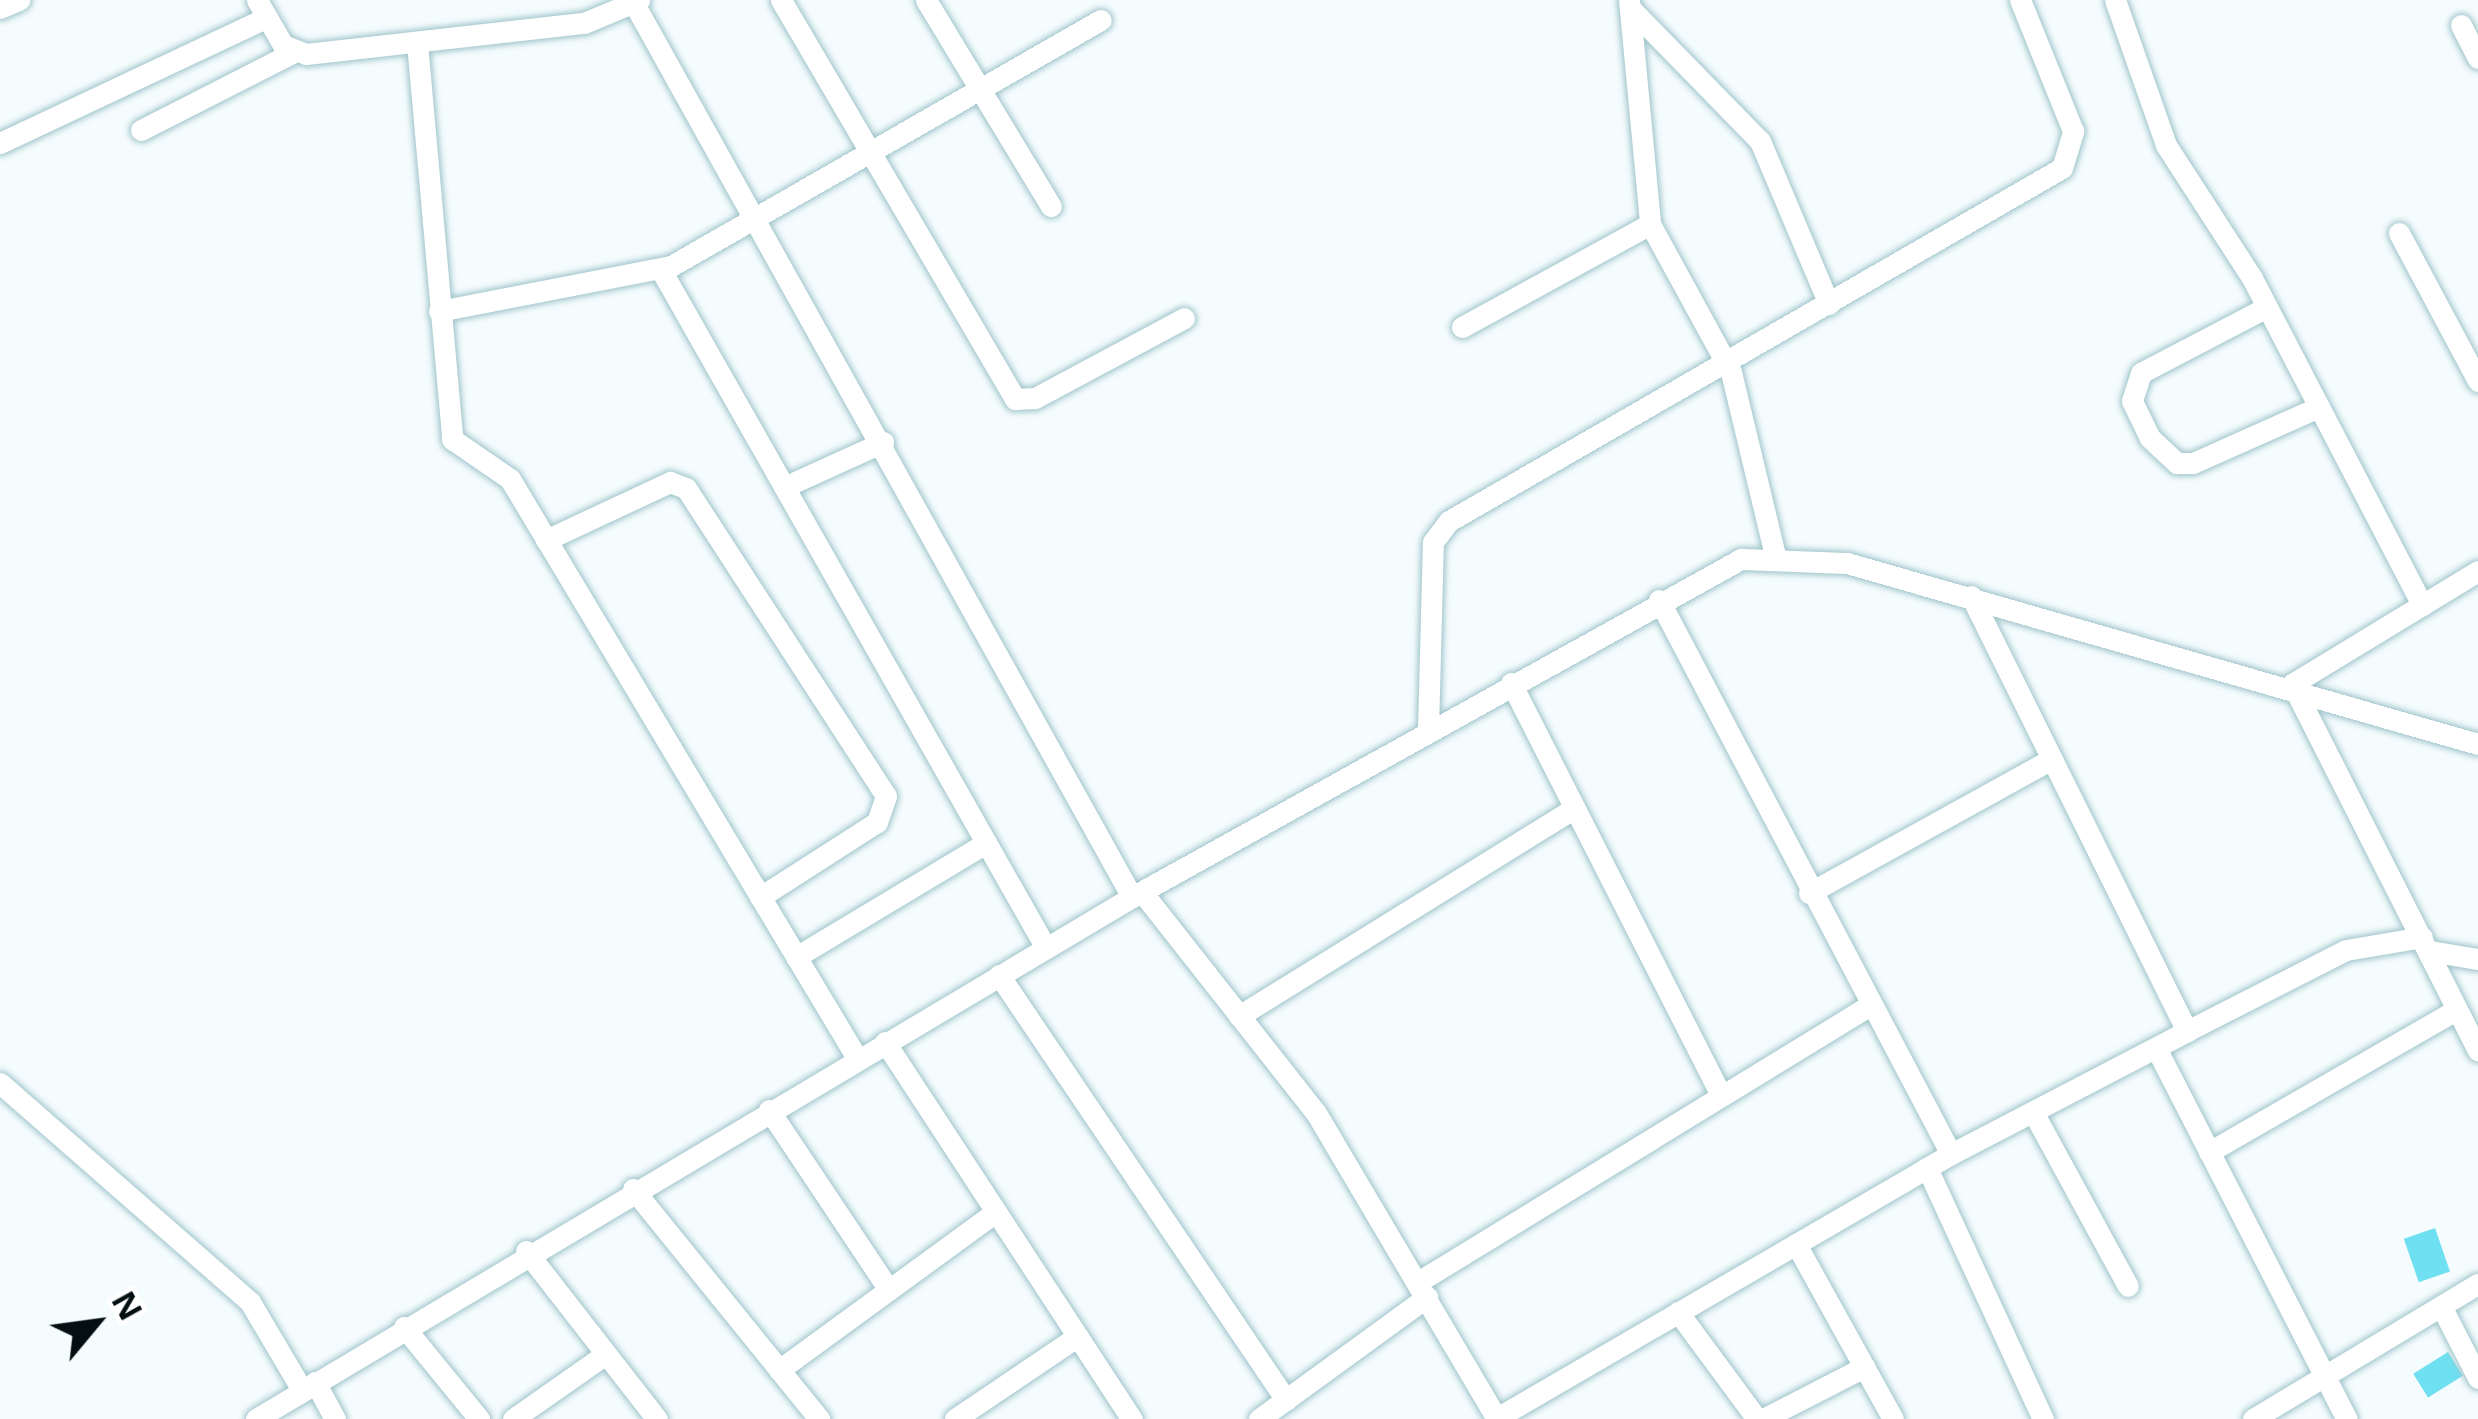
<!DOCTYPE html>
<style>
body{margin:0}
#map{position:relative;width:2478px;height:1419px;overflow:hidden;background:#f5fcfe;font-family:"Open Sans",sans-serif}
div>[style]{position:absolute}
.building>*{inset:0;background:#6fe0f1;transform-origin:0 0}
.roads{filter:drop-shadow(0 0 3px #a0c5cb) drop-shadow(0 0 3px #a0c5cb)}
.minor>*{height:21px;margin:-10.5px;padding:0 10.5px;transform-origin:10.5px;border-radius:10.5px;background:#fff}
span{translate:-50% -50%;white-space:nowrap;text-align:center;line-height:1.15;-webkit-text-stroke:10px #fff;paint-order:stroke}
.north{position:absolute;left:36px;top:1263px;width:120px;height:120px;-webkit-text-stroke:9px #fff;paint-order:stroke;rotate:61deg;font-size:33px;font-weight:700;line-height:48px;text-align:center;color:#030f11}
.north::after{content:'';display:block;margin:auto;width:42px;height:54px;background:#030f11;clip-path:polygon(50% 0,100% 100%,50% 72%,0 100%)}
</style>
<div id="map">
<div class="building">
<i style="left:2435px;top:1228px;width:46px;height:33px;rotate:71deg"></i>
<i style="left:2448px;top:1352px;width:28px;height:41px;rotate:58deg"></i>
</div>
<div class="roads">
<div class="minor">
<i style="left:257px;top:0;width:52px;rotate:60deg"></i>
<i style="left:283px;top:45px;width:25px;rotate:21deg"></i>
<i style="left:306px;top:54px;width:280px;rotate:-6.4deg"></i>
<i style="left:584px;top:23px;width:60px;rotate:-22.7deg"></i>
<i style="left:632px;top:0;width:1027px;rotate:60.86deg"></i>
<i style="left:781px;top:0;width:463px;rotate:59.6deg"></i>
<i style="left:1015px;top:399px;width:20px;rotate:-3deg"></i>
<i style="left:1035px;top:398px;width:169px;rotate:-28.2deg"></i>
<i style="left:926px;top:0;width:241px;rotate:58.8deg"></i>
<i style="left:1629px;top:0;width:225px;rotate:84.6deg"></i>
<i style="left:1650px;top:224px;width:169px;rotate:61.3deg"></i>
<i style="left:1731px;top:372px;width:188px;rotate:76.5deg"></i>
<i style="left:2115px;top:0;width:154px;rotate:70.6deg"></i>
<i style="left:2166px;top:145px;width:158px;rotate:57.1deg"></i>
<i style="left:2252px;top:278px;width:369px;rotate:62.5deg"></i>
<i style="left:0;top:8px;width:21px;rotate:-23deg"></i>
<i style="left:1632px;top:10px;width:183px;rotate:45.7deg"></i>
<i style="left:1760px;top:141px;width:177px;rotate:67.1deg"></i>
<i style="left:2461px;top:25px;width:37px;rotate:63deg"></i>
<i style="left:417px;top:43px;width:398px;rotate:84.9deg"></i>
<i style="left:452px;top:439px;width:70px;rotate:34.6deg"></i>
<i style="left:510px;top:479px;width:675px;rotate:59.07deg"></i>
<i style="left:141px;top:130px;width:172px;rotate:-27deg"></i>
<i style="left:0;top:143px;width:294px;rotate:-25.2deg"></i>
<i style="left:2399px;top:233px;width:168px;rotate:61.9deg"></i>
<i style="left:661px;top:270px;width:780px;rotate:60.41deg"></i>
<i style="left:2267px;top:307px;width:142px;rotate:152.4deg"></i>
<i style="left:2141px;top:373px;width:29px;rotate:108deg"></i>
<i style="left:2132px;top:401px;width:41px;rotate:64.1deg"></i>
<i style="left:2150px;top:438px;width:37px;rotate:43deg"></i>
<i style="left:2177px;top:463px;width:16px"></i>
<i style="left:2193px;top:463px;width:138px;rotate:-24deg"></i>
<i style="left:439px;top:311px;width:236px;rotate:-11deg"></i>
<i style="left:671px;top:266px;width:495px;rotate:-29.8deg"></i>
<i style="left:1462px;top:327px;width:214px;rotate:-28.7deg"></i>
<i style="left:784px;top:487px;width:109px;rotate:-24.4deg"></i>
<i style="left:546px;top:540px;width:137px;rotate:-25.1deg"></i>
<i style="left:670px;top:482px;width:17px;rotate:21deg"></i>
<i style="left:686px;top:488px;width:367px;rotate:57deg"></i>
<i style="left:886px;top:796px;width:28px;rotate:109deg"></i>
<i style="left:877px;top:822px;width:139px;rotate:147.3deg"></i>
<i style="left:2478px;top:571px;width:218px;rotate:148.7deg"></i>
<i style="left:2292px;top:684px;width:411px;rotate:63.1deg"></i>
<i style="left:1971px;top:596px;width:486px;rotate:63.6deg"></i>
<i style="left:1659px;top:600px;width:626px;rotate:62.21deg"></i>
<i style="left:1511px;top:683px;width:462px;rotate:63deg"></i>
<i style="left:1428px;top:730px;width:188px;rotate:-88.5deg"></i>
<i style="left:1433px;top:542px;width:26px;rotate:-53deg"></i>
<i style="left:1449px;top:521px;width:707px;rotate:-29.94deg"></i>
<i style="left:2062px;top:168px;width:39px;rotate:-73deg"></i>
<i style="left:2073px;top:131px;width:141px;rotate:-112deg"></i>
<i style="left:1142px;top:892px;width:281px;rotate:51.8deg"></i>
<i style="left:1316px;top:1113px;width:356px;rotate:59.4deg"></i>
<i style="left:1809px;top:893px;width:277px;rotate:-28.9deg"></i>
<i style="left:2430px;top:951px;width:49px;rotate:9.5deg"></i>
<i style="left:796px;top:957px;width:222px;rotate:-31deg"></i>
<i style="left:999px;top:975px;width:513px;rotate:55.97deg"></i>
<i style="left:1239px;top:1016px;width:394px;rotate:-31.8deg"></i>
<i style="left:885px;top:1042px;width:451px;rotate:56.8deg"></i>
<i style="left:2156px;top:1048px;width:417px;rotate:62.8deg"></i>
<i style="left:0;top:1083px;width:332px;rotate:41.2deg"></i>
<i style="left:250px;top:1302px;width:102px;rotate:59.4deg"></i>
<i style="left:769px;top:1110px;width:216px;rotate:56.3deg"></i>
<i style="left:2033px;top:1112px;width:198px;rotate:61.4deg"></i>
<i style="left:2209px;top:1152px;width:285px;rotate:-29.9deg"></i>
<i style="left:1927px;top:1168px;width:277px;rotate:65.2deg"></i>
<i style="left:633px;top:1189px;width:296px;rotate:51deg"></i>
<i style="left:1796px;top:1244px;width:200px;rotate:61deg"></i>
<i style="left:526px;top:1251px;width:213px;rotate:52.1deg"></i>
<i style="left:1418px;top:1282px;width:527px;rotate:-31.49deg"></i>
<i style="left:2441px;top:1306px;width:81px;rotate:62.8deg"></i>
<i style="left:1678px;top:1312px;width:133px;rotate:53.6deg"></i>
<i style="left:404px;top:1327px;width:119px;rotate:50.8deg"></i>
<i style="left:779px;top:1370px;width:268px;rotate:-36.1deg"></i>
<i style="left:315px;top:1382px;width:42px;rotate:61.6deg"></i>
<i style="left:1502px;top:1415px;width:519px;rotate:-30.17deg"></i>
<i style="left:1951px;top:1154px;width:266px;rotate:-27.5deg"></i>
<i style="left:2187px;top:1031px;width:178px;rotate:-27deg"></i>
<i style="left:2346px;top:950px;width:77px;rotate:-9.7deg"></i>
<i style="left:256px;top:1419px;width:1020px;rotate:-30.79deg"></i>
<i style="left:1132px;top:897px;width:697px;rotate:-29.03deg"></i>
<i style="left:1741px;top:559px;width:106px;rotate:2.2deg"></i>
<i style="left:1847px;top:563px;width:656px;rotate:16.01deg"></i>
<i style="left:513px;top:1419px;width:113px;rotate:-35deg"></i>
<i style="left:955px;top:1419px;width:148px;rotate:-34deg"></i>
<i style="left:1259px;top:1419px;width:208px;rotate:-36deg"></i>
<i style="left:1763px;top:1419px;width:114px;rotate:-27.2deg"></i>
<i style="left:2253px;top:1419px;width:262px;rotate:-31deg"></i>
</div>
</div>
<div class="north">N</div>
</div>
